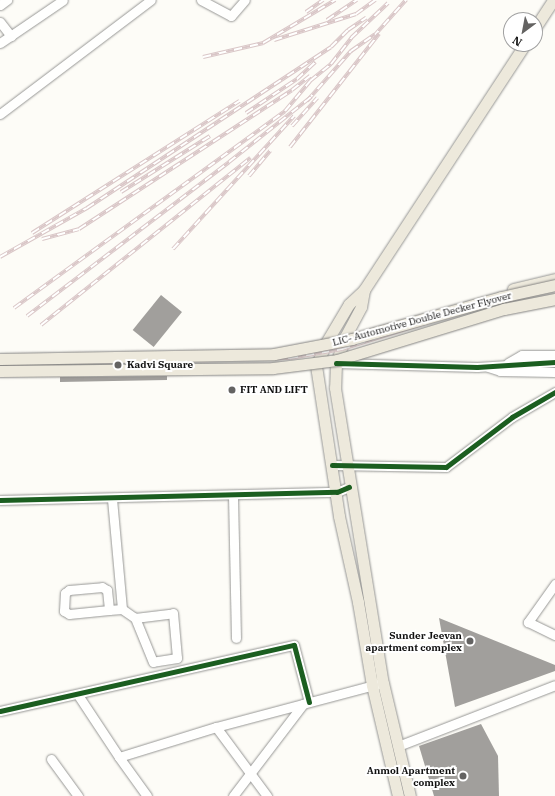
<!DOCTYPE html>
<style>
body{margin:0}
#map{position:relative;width:555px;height:796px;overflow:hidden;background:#fdfcf7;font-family:"IBM Plex Serif",serif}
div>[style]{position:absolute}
.building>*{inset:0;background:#a19f9c;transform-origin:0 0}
.roads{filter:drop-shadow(0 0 1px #979795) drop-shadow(0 0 1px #979795)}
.minor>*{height:9px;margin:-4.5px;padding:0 4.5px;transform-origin:4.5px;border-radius:4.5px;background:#fffffe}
.major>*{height:11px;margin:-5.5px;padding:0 5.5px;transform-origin:5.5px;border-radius:5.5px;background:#ede9dc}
.rail>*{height:4px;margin-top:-2px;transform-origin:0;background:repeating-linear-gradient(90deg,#fff 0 8px,#d9c6c7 0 16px);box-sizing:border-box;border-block:1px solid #d9c6c7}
.bridges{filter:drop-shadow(0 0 1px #858482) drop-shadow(0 0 1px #858482)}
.major-bridge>*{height:11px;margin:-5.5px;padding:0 5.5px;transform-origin:5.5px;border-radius:5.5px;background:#ede9dc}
.cycleway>*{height:5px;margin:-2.5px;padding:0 2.5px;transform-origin:2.5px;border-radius:2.5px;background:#1b5e20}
.dots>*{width:11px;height:11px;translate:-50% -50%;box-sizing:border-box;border:2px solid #fff;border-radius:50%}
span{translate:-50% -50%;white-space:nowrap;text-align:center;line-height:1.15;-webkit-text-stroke:4px #fff;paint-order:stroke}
.street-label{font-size:10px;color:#111}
.poi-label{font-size:10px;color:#111;font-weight:700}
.left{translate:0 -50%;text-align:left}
.right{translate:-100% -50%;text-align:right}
.north{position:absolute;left:503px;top:12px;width:40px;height:40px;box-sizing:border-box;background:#fff;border:1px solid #a0a0a0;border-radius:50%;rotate:212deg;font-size:11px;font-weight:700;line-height:16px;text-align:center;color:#111}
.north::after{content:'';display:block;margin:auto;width:14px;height:18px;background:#646362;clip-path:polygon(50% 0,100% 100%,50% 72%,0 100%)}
</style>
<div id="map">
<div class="building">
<i style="left:161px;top:295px;width:27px;height:45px;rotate:39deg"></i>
<i style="clip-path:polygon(167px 376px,167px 380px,60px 382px,60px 377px)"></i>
<i style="clip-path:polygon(439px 618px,555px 665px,555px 671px,455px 707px)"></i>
<i style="clip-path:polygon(481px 724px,498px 756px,499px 796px,434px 796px,419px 746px)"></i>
</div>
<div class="roads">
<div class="minor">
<i style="left:201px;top:0;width:34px;rotate:28deg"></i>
<i style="left:231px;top:16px;width:21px;rotate:-49deg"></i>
<i style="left:0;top:5px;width:9px;rotate:-36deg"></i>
<i style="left:0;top:22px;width:18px;rotate:52deg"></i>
<i style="left:0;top:43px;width:76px;rotate:-34.3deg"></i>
<i style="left:0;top:114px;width:189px;rotate:-37.1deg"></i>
<i style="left:336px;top:363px;width:141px;rotate:1.6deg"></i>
<i style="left:477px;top:367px;width:78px;rotate:-3.7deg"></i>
<i style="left:508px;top:363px;width:16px;rotate:-30deg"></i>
<i style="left:522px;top:355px;width:33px"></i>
<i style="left:488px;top:367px;width:13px;rotate:18deg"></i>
<i style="left:500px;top:371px;width:55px;rotate:1deg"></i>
<i style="left:332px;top:465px;width:114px;rotate:1deg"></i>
<i style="left:446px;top:467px;width:83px;rotate:-37.1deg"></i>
<i style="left:512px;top:417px;width:50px;rotate:-30.2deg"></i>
<i style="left:233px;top:496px;width:142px;rotate:88.8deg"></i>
<i style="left:112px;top:499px;width:110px;rotate:84.8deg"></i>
<i style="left:0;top:500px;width:337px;rotate:-1.4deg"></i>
<i style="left:337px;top:492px;width:13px;rotate:-23deg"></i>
<i style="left:555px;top:584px;width:47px;rotate:125.4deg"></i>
<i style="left:528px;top:622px;width:30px;rotate:26deg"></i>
<i style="left:109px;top:610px;width:40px;rotate:174.3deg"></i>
<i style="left:69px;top:614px;width:6px;rotate:-149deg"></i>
<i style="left:64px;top:611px;width:18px;rotate:-87deg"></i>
<i style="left:65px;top:593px;width:5px;rotate:-37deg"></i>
<i style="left:69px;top:590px;width:33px;rotate:-5deg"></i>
<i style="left:102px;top:587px;width:6px;rotate:31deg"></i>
<i style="left:107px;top:590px;width:20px;rotate:84deg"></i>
<i style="left:109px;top:610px;width:13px;rotate:-4deg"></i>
<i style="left:122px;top:609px;width:16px;rotate:35deg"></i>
<i style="left:135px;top:618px;width:38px;rotate:-7deg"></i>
<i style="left:173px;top:613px;width:45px;rotate:84.9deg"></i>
<i style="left:177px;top:658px;width:24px;rotate:171deg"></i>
<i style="left:153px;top:662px;width:48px;rotate:-112.2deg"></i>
<i style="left:78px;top:695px;width:74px;rotate:56.5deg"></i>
<i style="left:0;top:711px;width:301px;rotate:-12.7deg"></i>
<i style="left:294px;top:645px;width:59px;rotate:75.3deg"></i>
<i style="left:216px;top:727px;width:86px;rotate:53.5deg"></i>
<i style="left:398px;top:746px;width:168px;rotate:-21.2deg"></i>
<i style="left:51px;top:759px;width:46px;rotate:53.9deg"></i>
<i style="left:147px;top:796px;width:48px;rotate:-125.7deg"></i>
<i style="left:119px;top:757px;width:102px;rotate:-17.2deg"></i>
<i style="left:216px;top:727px;width:168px;rotate:-14.9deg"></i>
<i style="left:233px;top:796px;width:116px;rotate:-52.7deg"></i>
</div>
<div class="major">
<i style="left:535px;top:28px;width:33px;rotate:-57deg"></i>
<i style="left:513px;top:289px;width:43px;rotate:-13.4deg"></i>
<i style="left:364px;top:290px;width:17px;rotate:100deg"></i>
<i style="left:361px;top:307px;width:34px;rotate:118deg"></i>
<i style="left:345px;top:337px;width:28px;rotate:109deg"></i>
<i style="left:336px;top:363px;width:25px;rotate:92deg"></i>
<i style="left:335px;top:388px;width:299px;rotate:80.8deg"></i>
<i style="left:383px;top:683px;width:116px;rotate:76.6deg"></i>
<i style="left:398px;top:796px;width:114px;rotate:-103.2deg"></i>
<i style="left:372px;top:685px;width:84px;rotate:-99.6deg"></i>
<i style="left:358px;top:602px;width:88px;rotate:-102.5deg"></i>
<i style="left:339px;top:516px;width:152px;rotate:-98.7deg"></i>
<i style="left:316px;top:366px;width:27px;rotate:-66deg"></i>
<i style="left:327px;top:341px;width:43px;rotate:-59.3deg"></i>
<i style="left:349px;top:304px;width:21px;rotate:-43deg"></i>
<i style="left:364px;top:290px;width:294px;rotate:-56.8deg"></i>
</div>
</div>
<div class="rail">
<i style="left:306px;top:12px;width:21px;rotate:-35deg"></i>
<i style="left:327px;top:20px;width:36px;rotate:-34deg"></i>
<i style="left:373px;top:37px;width:50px;rotate:-48.3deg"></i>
<i style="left:274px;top:40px;width:86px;rotate:-17.6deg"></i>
<i style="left:356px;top:14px;width:24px;rotate:-36deg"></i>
<i style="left:203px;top:57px;width:62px;rotate:-13.1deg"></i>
<i style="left:263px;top:43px;width:84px;rotate:-30.8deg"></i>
<i style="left:307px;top:101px;width:67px;rotate:-48.7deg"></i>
<i style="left:351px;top:51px;width:29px;rotate:-35deg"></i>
<i style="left:246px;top:113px;width:61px;rotate:-33.7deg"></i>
<i style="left:297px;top:79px;width:25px;rotate:-43deg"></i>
<i style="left:292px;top:126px;width:38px;rotate:-48deg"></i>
<i style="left:290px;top:147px;width:144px;rotate:-51.8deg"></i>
<i style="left:249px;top:176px;width:33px;rotate:-50deg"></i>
<i style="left:121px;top:192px;width:105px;rotate:-32.2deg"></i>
<i style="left:32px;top:233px;width:246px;rotate:-32.5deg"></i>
<i style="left:42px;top:239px;width:38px;rotate:-15deg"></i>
<i style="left:79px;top:229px;width:254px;rotate:-33.1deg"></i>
<i style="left:292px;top:90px;width:23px;rotate:-38deg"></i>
<i style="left:173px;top:249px;width:180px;rotate:-47.7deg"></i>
<i style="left:0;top:257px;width:100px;rotate:-29.4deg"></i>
<i style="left:87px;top:208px;width:292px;rotate:-33.4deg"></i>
<i style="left:331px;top:47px;width:24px;rotate:-45deg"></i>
<i style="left:348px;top:30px;width:22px;rotate:-34deg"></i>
<i style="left:14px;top:308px;width:335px;rotate:-36deg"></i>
<i style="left:285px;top:111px;width:39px;rotate:-50deg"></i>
<i style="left:310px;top:81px;width:27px;rotate:-39deg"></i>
<i style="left:331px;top:64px;width:33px;rotate:-52deg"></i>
<i style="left:351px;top:38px;width:51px;rotate:-43.4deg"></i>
<i style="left:27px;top:316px;width:254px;rotate:-37.3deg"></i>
<i style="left:229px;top:162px;width:105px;rotate:-38.4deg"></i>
<i style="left:41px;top:325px;width:268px;rotate:-38.6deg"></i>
<i style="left:0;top:363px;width:290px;rotate:-1deg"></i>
<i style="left:290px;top:358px;width:53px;rotate:-9.8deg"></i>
<i style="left:342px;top:349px;width:137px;rotate:-17.4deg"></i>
<i style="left:473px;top:308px;width:84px;rotate:-13deg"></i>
</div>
<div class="bridges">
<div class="major-bridge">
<i style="left:0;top:359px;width:274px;rotate:-1deg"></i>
<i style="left:274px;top:354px;width:79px;rotate:-10.9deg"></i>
<i style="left:352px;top:339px;width:155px;rotate:-15.7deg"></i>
<i style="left:501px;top:297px;width:55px;rotate:-12.5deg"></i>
<i style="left:0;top:371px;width:273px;rotate:-0.6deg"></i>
<i style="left:273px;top:368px;width:64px;rotate:-7.1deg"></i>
<i style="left:337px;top:360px;width:175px;rotate:-17deg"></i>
<i style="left:504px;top:309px;width:52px;rotate:-11.1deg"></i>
</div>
</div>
<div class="cycleway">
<i style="left:336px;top:363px;width:141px;rotate:1.6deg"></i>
<i style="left:477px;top:367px;width:78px;rotate:-3.7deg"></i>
<i style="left:332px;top:465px;width:114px;rotate:1deg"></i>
<i style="left:446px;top:467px;width:83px;rotate:-37.1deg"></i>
<i style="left:512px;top:417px;width:50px;rotate:-30.2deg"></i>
<i style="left:0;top:500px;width:337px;rotate:-1.4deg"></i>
<i style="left:337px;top:492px;width:13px;rotate:-23deg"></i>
<i style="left:0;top:711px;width:301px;rotate:-12.7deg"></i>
<i style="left:294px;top:645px;width:59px;rotate:75.3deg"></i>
</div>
<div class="dots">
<i style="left:118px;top:365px;background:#646362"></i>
<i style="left:232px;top:390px;background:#646362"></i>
<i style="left:470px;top:641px;background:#646362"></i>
<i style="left:463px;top:776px;background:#646362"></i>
</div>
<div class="street-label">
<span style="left:422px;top:319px;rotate:-15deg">LIC- Automotive Double Decker Flyover</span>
</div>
<div class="poi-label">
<span class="left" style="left:127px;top:365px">Kadvi Square</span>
<span class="left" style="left:240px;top:390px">FIT AND LIFT</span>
<span class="right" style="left:462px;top:641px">Sunder Jeevan<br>apartment complex</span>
<span class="right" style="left:455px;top:776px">Anmol Apartment<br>complex</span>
</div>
<div class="north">N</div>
</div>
